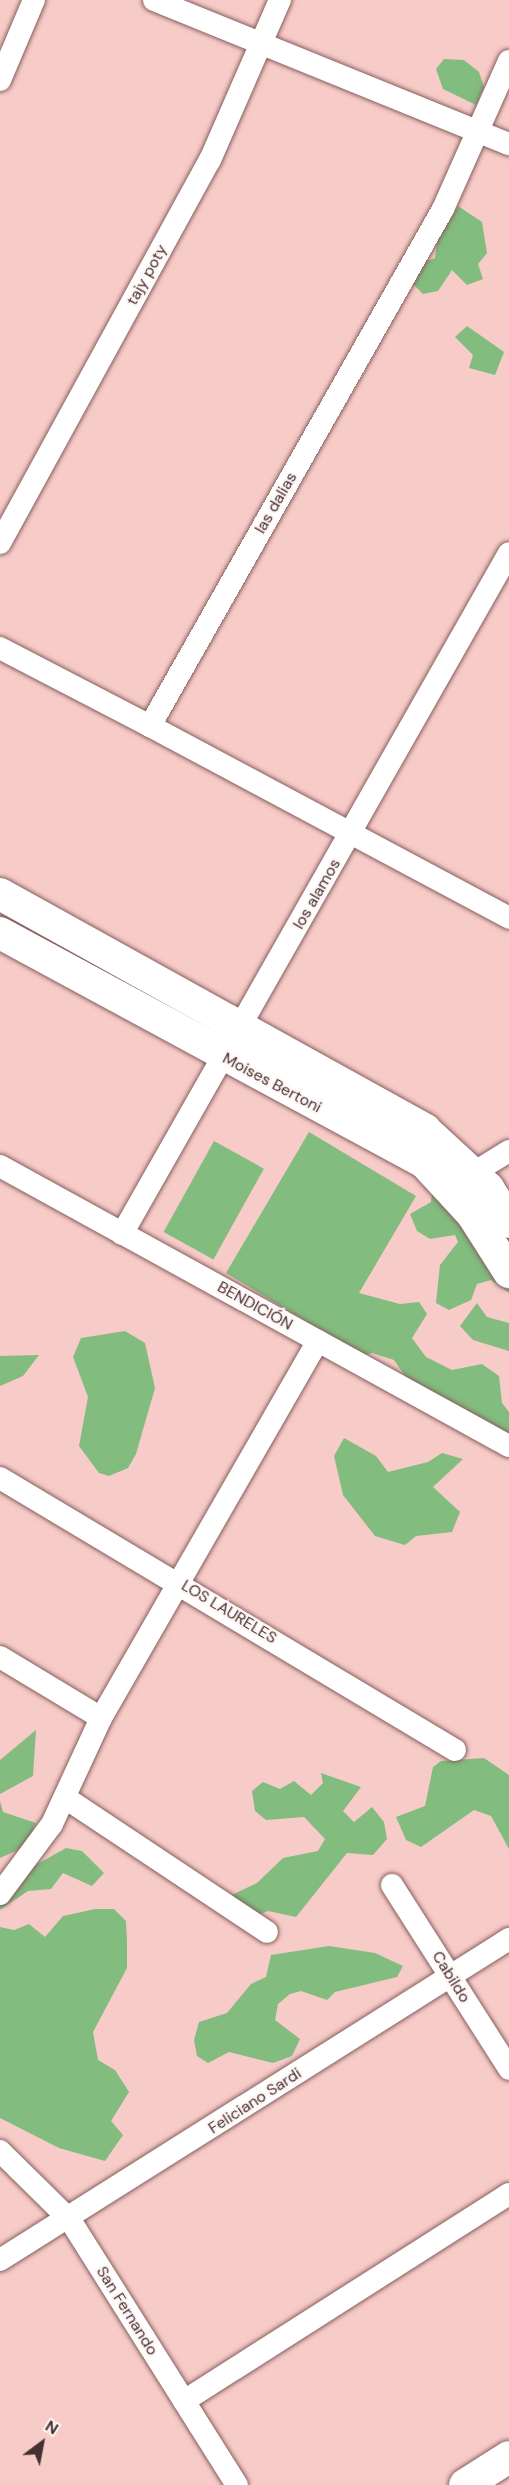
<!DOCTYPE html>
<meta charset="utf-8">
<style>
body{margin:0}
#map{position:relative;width:509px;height:2485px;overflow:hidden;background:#f7cbc8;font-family:"DM Sans",sans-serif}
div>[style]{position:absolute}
.green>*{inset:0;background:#82bc7f;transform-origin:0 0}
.roads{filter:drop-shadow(0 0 2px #865f5d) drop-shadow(0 0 2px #865f5d)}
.street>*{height:22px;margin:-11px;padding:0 11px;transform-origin:11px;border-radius:11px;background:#fff}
.secondary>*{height:32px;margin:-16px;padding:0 16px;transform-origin:16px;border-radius:16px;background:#fff}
span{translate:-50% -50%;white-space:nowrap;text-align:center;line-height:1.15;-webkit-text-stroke:4.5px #fff6f5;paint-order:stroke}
.street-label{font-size:16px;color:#433231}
.north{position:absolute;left:12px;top:2413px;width:60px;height:60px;-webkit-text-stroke:4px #fff6f5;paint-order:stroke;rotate:32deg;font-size:16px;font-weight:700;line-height:24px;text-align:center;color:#433231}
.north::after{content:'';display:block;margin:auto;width:21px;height:27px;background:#433231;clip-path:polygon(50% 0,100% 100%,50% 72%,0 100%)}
</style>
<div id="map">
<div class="green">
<i style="clip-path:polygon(444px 59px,464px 60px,479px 72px,484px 87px,476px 105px,443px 89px,436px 69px)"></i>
<i style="clip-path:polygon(458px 206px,482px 222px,487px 253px,478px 264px,483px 279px,467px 285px,452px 270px,438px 291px,423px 294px,413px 284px,419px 264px,435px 258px,437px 242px)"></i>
<i style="clip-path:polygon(467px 326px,504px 352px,495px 375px,469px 368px,473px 355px,455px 337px)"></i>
<i style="clip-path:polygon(309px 1132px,416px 1196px,359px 1293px,400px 1304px,419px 1302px,427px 1314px,412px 1338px,426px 1357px,452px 1370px,482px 1364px,499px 1376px,502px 1403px,509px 1412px,509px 1456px,409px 1382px,394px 1360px,372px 1353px,351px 1359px,332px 1337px,226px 1273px)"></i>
<i style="left:214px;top:1141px;width:57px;height:104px;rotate:29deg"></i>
<i style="clip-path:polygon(432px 1194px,509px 1268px,509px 1293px,491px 1280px,477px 1284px,471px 1300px,449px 1310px,436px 1303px,440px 1265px,458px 1242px,455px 1235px,430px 1239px,417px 1231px,410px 1214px,431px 1202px)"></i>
<i style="clip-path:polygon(477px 1303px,487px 1317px,509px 1323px,509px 1351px,473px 1340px,460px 1326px)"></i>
<i style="clip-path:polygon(125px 1331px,145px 1343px,155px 1388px,136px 1454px,128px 1468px,109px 1476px,99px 1473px,79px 1446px,88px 1397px,73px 1357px,81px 1338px)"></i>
<i style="clip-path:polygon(39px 1355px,23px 1376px,0 1386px,0 1356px)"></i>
<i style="clip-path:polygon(344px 1438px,376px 1456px,388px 1472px,428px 1462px,442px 1453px,463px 1459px,433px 1487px,460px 1512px,452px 1532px,416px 1536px,405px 1545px,375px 1536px,343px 1495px,334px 1456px)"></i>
<i style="clip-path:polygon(36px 1730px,33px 1776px,0 1794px,0 1760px)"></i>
<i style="clip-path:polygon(484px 1758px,509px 1775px,509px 1849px,491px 1816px,474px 1810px,421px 1847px,406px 1840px,396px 1817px,425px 1806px,433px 1767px,441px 1761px)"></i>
<i style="clip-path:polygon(321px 1773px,361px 1787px,343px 1811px,354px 1822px,372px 1807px,384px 1822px,387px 1839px,373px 1855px,347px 1853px,296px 1917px,268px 1911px,249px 1918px,223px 1899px,257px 1883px,283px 1858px,318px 1851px,325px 1839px,304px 1817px,266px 1820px,255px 1811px,252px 1791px,263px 1782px,280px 1789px,294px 1781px,311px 1795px,323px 1783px)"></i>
<i style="clip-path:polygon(0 1801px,3px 1812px,36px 1823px,25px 1847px,0 1858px)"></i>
<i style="clip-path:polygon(66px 1848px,82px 1851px,104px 1873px,92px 1886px,63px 1873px,51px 1889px,28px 1891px,0 1910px,0 1885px)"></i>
<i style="clip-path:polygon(95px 1909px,114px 1909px,126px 1921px,127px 1941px,127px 1968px,93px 2032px,98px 2060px,115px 2070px,129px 2092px,111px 2121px,123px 2135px,105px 2161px,59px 2148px,0 2118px,0 1927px,14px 1930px,29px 1924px,45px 1937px,63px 1916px)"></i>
<i style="clip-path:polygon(329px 1946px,375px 1953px,403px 1966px,397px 1977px,335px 1992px,327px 2000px,301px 1991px,290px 1994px,278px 2004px,275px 2020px,300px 2039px,292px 2056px,273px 2063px,229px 2052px,208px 2063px,197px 2056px,194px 2040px,199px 2022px,227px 2013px,251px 1984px,266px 1977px,271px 1955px)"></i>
</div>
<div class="roads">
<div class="street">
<i style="left:154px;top:0;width:383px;rotate:22.1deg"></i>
<i style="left:0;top:80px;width:87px;rotate:-67deg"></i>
<i style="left:0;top:543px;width:437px;rotate:-61.3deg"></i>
<i style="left:210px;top:160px;width:175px;rotate:-66.4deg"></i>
<i style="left:0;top:648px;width:169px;rotate:27.5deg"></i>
<i style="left:150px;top:726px;width:594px;rotate:-60.46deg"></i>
<i style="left:443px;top:209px;width:162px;rotate:-66deg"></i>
<i style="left:150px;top:726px;width:407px;rotate:28.1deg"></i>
<i style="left:0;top:1166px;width:581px;rotate:28.82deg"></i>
<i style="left:462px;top:1180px;width:55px;rotate:-31.7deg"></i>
<i style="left:122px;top:1234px;width:783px;rotate:-60.39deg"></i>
<i style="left:0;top:1478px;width:530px;rotate:30.87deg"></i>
<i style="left:0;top:1657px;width:118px;rotate:31.1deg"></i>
<i style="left:67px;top:1799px;width:240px;rotate:33.6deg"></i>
<i style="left:392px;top:1885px;width:218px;rotate:57.5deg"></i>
<i style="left:0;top:1894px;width:87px;rotate:-53.4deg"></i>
<i style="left:52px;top:1824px;width:117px;rotate:-65.2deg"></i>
<i style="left:101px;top:1718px;width:435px;rotate:-60.1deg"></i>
<i style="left:0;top:2151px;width:98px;rotate:44.6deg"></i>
<i style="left:70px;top:2220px;width:313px;rotate:57.8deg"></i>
<i style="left:0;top:2260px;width:602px;rotate:-32.24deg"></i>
<i style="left:184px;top:2401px;width:385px;rotate:-32.5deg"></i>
</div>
<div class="secondary">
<i style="left:0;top:894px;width:486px;rotate:29deg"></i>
<i style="left:425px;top:1130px;width:86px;rotate:42.6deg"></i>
<i style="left:488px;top:1188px;width:40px;rotate:58deg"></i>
<i style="left:0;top:933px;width:482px;rotate:28.4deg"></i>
<i style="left:424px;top:1162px;width:71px;rotate:47.3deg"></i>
<i style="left:472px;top:1214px;width:69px;rotate:57.5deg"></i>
<i style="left:465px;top:2485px;width:52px;rotate:-32.5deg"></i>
</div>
</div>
<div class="street-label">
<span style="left:147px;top:275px;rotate:-61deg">tajy poty</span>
<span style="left:276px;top:503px;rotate:-60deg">las dalias</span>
<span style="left:317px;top:894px;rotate:-60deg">los alamos</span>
<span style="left:272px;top:1083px;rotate:28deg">Moises Bertoni</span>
<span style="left:255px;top:1306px;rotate:29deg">BENDICIÓN</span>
<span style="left:229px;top:1612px;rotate:31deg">LOS LAURELES</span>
<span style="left:451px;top:1977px;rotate:58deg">Cabildo</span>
<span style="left:255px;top:2101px;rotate:-33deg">Feliciano Sardi</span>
<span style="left:127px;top:2311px;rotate:58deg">San Fernando</span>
</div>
<div class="north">N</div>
</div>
